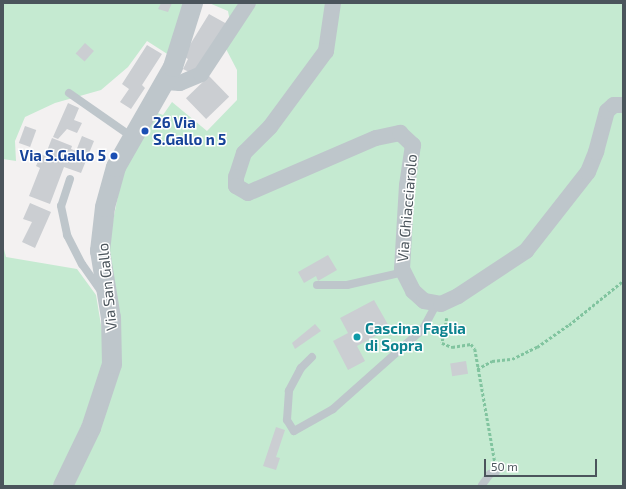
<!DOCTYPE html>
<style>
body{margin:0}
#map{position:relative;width:626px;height:489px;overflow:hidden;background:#f3f1f1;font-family:"Exo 2",sans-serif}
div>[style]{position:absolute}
.green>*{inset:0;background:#c5ead1}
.building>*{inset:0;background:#cbced2;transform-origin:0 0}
.path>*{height:2.5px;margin-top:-1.25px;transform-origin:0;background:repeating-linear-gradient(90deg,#81c49f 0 3px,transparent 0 5px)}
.service>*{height:8px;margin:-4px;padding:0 4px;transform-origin:4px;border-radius:4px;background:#bec6cb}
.minor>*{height:16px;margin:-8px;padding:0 8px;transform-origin:8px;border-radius:8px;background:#bec6cb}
.tertiary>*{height:20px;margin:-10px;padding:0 10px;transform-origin:10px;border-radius:10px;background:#bec6cb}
.dots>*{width:11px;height:11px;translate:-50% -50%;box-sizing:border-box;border:2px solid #fff;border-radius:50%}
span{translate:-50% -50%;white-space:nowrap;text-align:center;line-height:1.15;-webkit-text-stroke:3px #fff;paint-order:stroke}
.transit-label{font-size:15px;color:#164399;font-weight:700}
.left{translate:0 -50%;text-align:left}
.right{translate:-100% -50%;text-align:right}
.street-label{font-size:15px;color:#4b555c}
.culture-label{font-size:15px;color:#0d838f;font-weight:700}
.frame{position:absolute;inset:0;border:4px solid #4b555c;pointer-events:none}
.scale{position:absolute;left:484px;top:459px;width:113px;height:18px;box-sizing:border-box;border:2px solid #4b555c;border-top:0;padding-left:5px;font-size:12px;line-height:14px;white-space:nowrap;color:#4b555c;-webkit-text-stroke:3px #fff;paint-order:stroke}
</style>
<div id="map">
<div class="green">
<i style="clip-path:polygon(3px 3px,188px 3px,172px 57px,147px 41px,128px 67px,101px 90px,55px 103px,25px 117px,15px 141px,16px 161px,3px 159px)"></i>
<i style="clip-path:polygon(209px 3px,623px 3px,623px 486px,69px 486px,99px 432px,106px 255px,122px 176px,155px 112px,163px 115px,172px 102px,207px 131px,237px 100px,237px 70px,225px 47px,231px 27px,228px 11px)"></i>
<i style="clip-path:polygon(3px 245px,6px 257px,77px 269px,96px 295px,105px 349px,97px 388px,64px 467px,52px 486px,3px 486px)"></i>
</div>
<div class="building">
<i style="clip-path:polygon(161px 3px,172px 3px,168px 12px,158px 9px)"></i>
<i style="clip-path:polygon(209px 14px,227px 24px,198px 71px,191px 73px,183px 69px,188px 59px,183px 56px)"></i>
<i style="left:85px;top:43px;width:12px;height:14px;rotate:42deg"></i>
<i style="clip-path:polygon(147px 45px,162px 54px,142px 85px,145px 88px,131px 109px,120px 102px,129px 89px,122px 84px)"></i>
<i style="left:209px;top:76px;width:29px;height:32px;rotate:46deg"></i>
<i style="clip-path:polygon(68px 103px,79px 108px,74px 120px,82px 123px,77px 133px,67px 129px,58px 139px,53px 137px)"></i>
<i style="left:25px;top:126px;width:12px;height:18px;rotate:20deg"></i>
<i style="clip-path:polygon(82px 136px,94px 141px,81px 173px,64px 167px,50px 204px,29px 196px,40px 168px,36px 166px,41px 154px,45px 156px,52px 138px,72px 146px,71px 149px,76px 151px)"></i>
<i style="clip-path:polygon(30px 203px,51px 212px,35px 248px,22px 242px,32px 222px,23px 219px)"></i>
<i style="clip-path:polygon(328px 255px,337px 270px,318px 281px,316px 276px,304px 283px,298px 272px)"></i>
<i style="clip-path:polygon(374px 300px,390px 328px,357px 346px,365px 361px,348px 370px,333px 341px,348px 333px,340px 318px)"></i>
<i style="clip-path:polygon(315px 324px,321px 331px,295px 349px,292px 343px)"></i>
<i style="left:466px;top:361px;width:13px;height:16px;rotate:81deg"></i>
<i style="clip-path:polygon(276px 427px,285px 430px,276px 457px,280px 458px,276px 470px,263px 466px)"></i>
</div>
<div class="path">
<i style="left:447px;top:318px;width:25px;rotate:101deg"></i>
<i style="left:442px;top:343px;width:11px;rotate:22deg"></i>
<i style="left:452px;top:347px;width:19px;rotate:-9deg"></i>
<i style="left:471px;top:344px;width:6px;rotate:51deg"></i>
<i style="left:475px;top:349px;width:115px;rotate:80deg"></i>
<i style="left:477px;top:369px;width:17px;rotate:-28deg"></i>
<i style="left:492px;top:361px;width:20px;rotate:-6deg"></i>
<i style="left:512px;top:359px;width:28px;rotate:-26deg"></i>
<i style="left:537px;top:347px;width:39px;rotate:-35deg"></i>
<i style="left:569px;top:325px;width:70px;rotate:-39.2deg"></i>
</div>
<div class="service">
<i style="left:69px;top:93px;width:77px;rotate:34.9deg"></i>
<i style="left:70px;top:179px;width:28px;rotate:108deg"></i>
<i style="left:61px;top:206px;width:30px;rotate:78deg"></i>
<i style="left:67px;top:235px;width:33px;rotate:63deg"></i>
<i style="left:82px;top:264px;width:37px;rotate:55deg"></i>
<i style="left:317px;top:285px;width:30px"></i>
<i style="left:347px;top:285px;width:58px;rotate:-12.8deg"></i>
<i style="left:312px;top:357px;width:16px;rotate:135deg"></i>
<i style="left:301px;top:368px;width:26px;rotate:118deg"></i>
<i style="left:289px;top:391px;width:29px;rotate:94deg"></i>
<i style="left:287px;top:420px;width:13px;rotate:58deg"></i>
<i style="left:294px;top:431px;width:45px;rotate:-29.4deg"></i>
<i style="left:333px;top:409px;width:120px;rotate:-41.6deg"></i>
<i style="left:423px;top:329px;width:30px;rotate:-62deg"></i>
<i style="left:482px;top:485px;width:14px;rotate:-54deg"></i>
<i style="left:490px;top:474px;width:6px;rotate:-18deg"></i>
</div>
<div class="minor">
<i style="left:333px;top:3px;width:49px;rotate:98.3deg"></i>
<i style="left:326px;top:51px;width:94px;rotate:126.4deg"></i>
<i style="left:270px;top:127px;width:37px;rotate:135deg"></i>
<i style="left:244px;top:153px;width:25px;rotate:108deg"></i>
<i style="left:236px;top:177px;width:9px;rotate:90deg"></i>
<i style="left:236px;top:186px;width:14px;rotate:30deg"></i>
<i style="left:248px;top:193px;width:139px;rotate:-23.3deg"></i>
<i style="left:376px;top:138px;width:25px;rotate:-12deg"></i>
<i style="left:400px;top:133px;width:18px;rotate:43deg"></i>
<i style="left:413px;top:145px;width:40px;rotate:98.5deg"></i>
<i style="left:407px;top:185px;width:84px;rotate:93.4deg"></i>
<i style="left:402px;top:269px;width:25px;rotate:63deg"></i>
<i style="left:413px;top:291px;width:15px;rotate:42deg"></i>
<i style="left:424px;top:301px;width:17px;rotate:10deg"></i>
<i style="left:441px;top:304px;width:19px;rotate:-25deg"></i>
<i style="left:458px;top:296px;width:82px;rotate:-33.5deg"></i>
<i style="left:526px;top:251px;width:100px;rotate:-51.9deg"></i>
<i style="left:588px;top:172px;width:22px;rotate:-68deg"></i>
<i style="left:596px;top:152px;width:42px;rotate:-75deg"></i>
<i style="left:607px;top:111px;width:9px;rotate:-41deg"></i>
<i style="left:614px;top:105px;width:9px"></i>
<i style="left:165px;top:82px;width:15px;rotate:4deg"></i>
<i style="left:180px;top:83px;width:23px;rotate:-23deg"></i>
<i style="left:201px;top:74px;width:85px;rotate:-56.5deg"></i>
</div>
<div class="tertiary">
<i style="left:63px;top:486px;width:64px;rotate:-64.2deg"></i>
<i style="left:91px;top:428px;width:67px;rotate:-71.8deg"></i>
<i style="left:112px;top:364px;width:46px;rotate:-91.2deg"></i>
<i style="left:111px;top:318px;width:68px;rotate:-99.3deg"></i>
<i style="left:100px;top:251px;width:44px;rotate:-83.5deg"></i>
<i style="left:105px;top:207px;width:41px;rotate:-74.6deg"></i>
<i style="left:116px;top:167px;width:115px;rotate:-60.3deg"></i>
<i style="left:173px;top:67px;width:67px;rotate:-72.6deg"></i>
</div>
<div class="dots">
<i style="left:145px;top:131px;background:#1a4fb4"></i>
<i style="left:114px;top:156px;background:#1a4fb4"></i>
<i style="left:357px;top:337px;background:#0f9aa8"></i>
</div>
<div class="transit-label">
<span class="left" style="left:153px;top:131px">26 Via<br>S.Gallo n 5</span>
<span class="right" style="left:106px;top:156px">Via S.Gallo 5</span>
</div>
<div class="street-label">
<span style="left:407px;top:208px;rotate:-85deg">Via Ghiacciarolo</span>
<span style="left:107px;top:287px;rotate:-96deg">Via San Gallo</span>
</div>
<div class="culture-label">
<span class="left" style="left:365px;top:337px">Cascina Faglia<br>di Sopra</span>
</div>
<div class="frame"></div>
<div class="scale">50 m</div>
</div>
